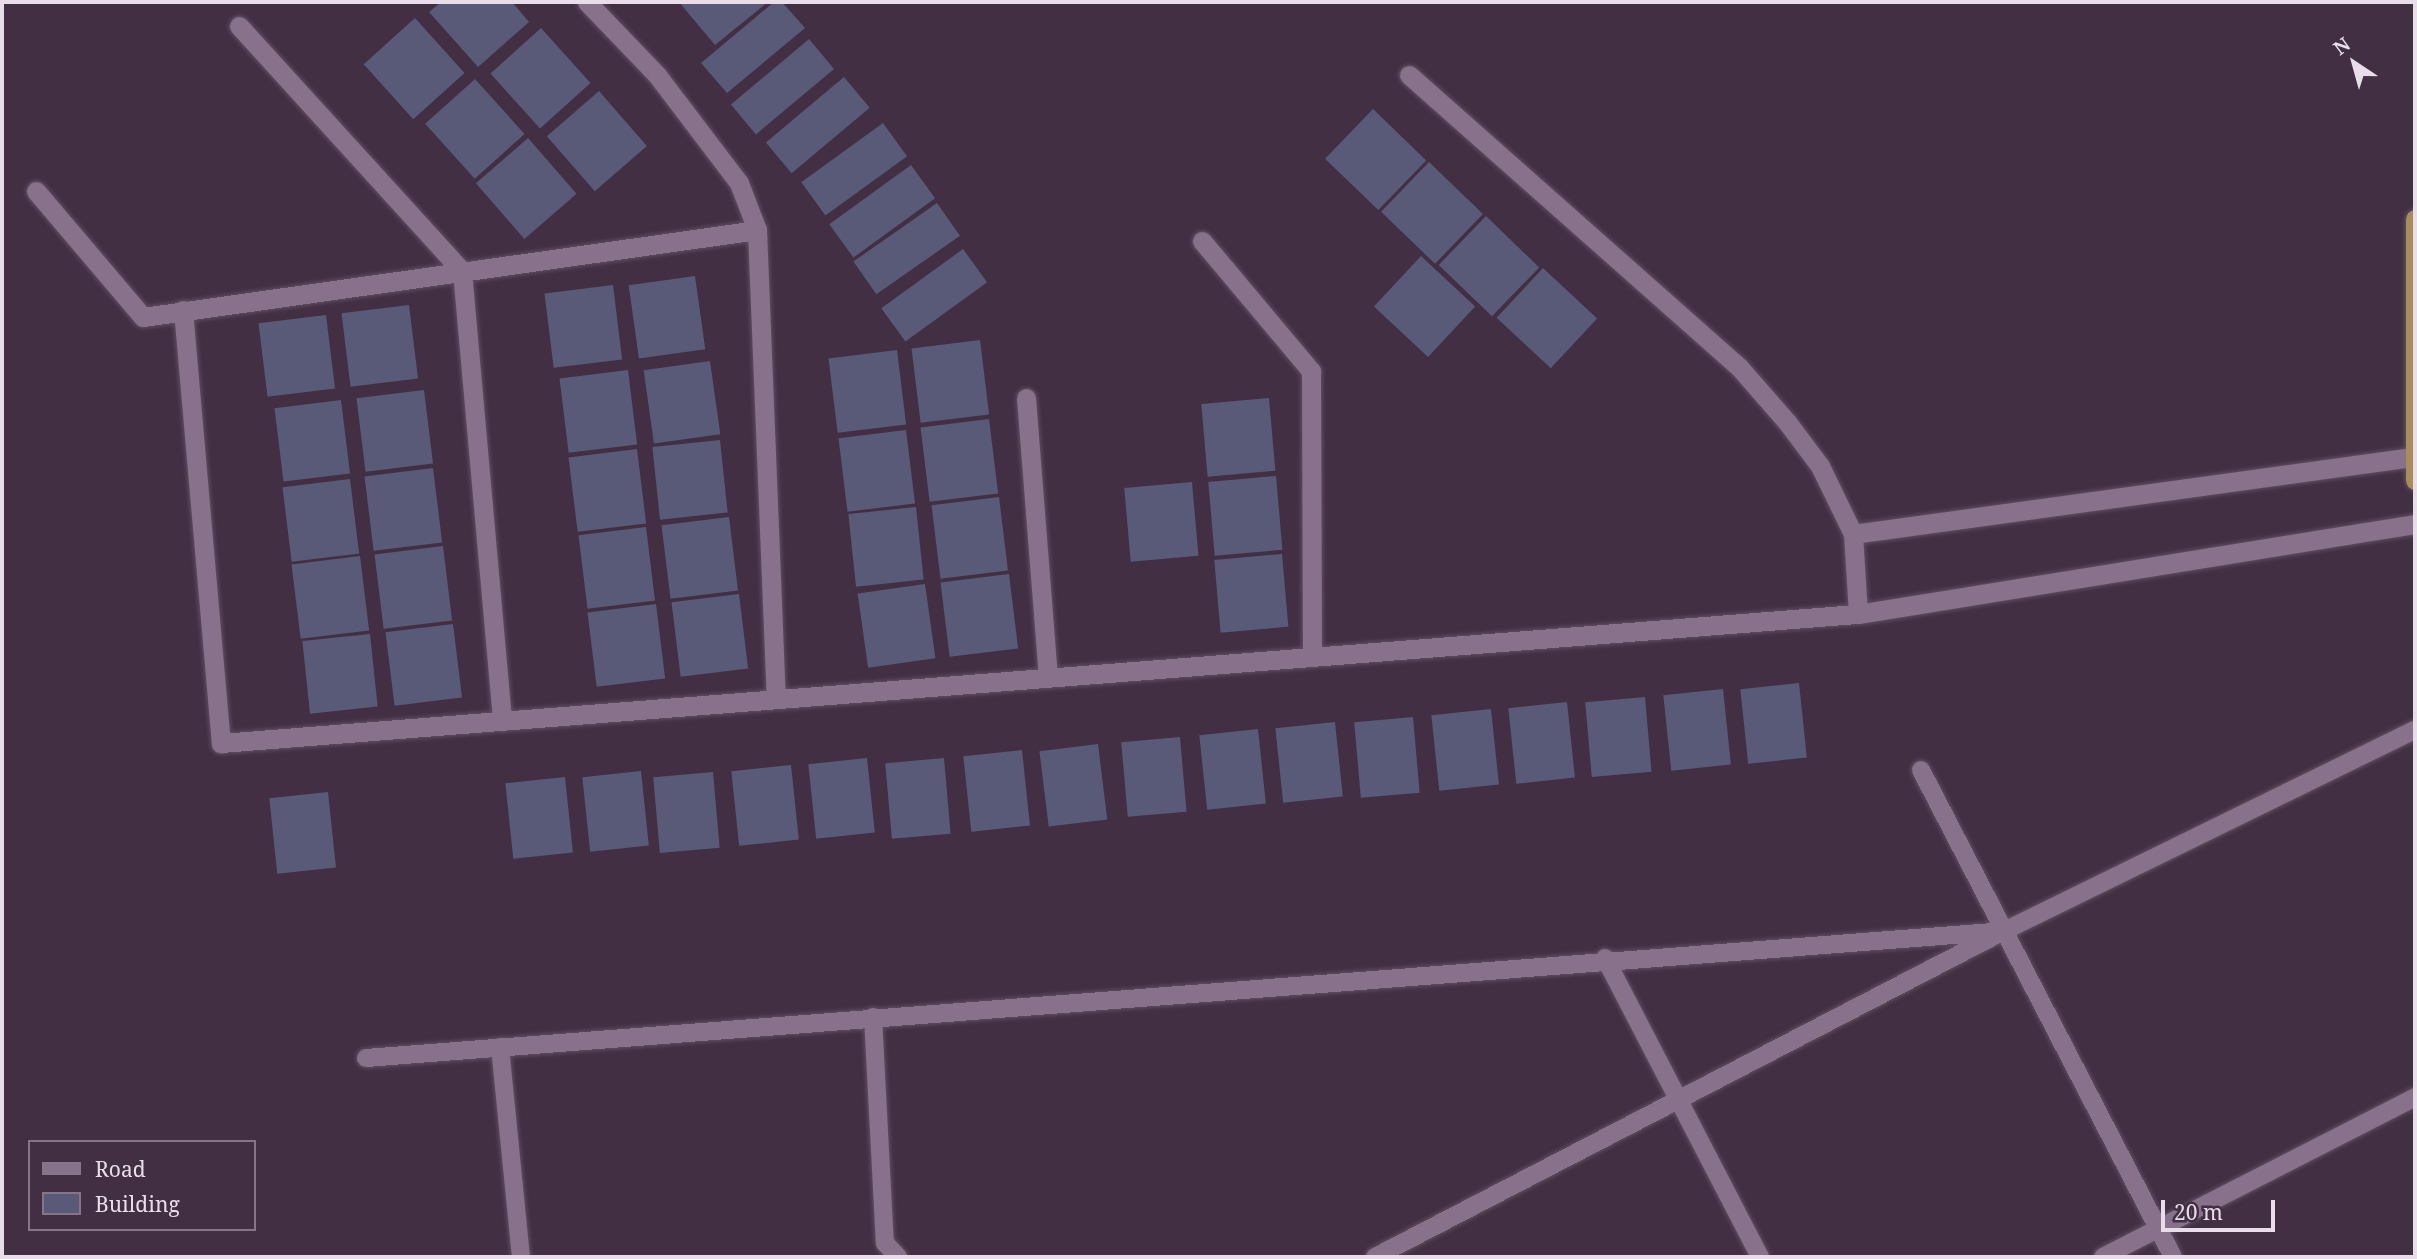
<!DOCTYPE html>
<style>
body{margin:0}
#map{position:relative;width:2417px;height:1259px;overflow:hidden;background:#422f44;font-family:"Noto Serif",serif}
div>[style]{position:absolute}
.building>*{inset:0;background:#595a77;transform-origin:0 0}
.roads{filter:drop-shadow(0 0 2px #5f4e60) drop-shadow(0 0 2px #5f4e60)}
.service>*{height:18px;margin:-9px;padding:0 9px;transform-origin:9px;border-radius:9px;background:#88718a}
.minor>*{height:19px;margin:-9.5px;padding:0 9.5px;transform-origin:9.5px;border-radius:9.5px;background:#88718a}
.trunk>*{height:19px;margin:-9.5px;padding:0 9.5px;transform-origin:9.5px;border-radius:9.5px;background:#a78d5a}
span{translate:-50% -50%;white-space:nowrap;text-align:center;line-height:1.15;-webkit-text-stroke:7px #422f44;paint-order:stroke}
.frame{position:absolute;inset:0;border:4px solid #e9ddea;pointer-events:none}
.legend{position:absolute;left:28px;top:1140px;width:228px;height:91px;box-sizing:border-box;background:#422f44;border:2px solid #857586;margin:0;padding:9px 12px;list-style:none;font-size:21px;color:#e9ddea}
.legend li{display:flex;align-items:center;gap:14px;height:35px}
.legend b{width:35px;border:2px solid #857586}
.north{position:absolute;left:2319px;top:28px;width:70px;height:70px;-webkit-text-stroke:5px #422f44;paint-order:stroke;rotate:324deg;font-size:19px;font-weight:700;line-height:28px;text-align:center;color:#e9ddea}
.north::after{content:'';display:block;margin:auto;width:24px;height:32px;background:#e9ddea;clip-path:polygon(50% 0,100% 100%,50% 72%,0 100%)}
.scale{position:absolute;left:2161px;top:1200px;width:114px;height:32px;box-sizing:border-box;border:4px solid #e9ddea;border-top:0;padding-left:9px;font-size:21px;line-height:24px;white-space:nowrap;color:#e9ddea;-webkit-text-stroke:5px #422f44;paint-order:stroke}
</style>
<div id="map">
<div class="building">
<i style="clip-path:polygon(441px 2px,512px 2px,529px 22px,478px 67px,429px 12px)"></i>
<i style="clip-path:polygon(679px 2px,768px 2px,715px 45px)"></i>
<i style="clip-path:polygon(774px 2px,782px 2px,805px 28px,727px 93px,701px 63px)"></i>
<i style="left:415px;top:18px;width:74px;height:69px;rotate:48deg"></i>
<i style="left:541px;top:28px;width:74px;height:68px;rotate:48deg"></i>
<i style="left:809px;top:39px;width:39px;height:102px;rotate:50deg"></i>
<i style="left:844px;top:77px;width:40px;height:102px;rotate:50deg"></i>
<i style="left:475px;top:79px;width:74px;height:67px;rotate:48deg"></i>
<i style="left:599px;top:91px;width:73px;height:69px;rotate:49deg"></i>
<i style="left:1373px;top:109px;width:74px;height:69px;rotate:44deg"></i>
<i style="left:883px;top:123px;width:41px;height:101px;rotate:54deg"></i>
<i style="left:528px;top:138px;width:74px;height:69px;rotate:49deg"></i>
<i style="left:1429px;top:162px;width:75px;height:69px;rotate:44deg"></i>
<i style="left:911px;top:165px;width:41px;height:101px;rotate:54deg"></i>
<i style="left:937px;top:203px;width:40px;height:102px;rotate:55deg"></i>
<i style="left:1486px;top:216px;width:74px;height:68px;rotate:44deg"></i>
<i style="left:963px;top:249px;width:41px;height:101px;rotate:54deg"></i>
<i style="left:1421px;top:256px;width:74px;height:69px;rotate:43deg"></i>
<i style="left:1543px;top:268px;width:74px;height:68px;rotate:43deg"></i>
<i style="left:695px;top:276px;width:74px;height:67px;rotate:82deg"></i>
<i style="left:613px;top:285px;width:75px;height:69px;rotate:83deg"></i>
<i style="left:409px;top:305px;width:74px;height:68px;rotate:83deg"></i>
<i style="left:326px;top:315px;width:74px;height:68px;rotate:83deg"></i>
<i style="left:980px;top:340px;width:75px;height:69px;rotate:83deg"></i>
<i style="left:897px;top:350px;width:75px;height:69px;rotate:83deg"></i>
<i style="left:710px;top:361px;width:74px;height:67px;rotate:82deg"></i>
<i style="left:628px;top:370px;width:75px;height:69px;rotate:83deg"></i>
<i style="left:424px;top:390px;width:74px;height:68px;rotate:83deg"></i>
<i style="left:1269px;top:398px;width:73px;height:68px;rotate:85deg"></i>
<i style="left:341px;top:400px;width:74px;height:67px;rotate:83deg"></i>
<i style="left:989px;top:419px;width:75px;height:69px;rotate:83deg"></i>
<i style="left:906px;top:430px;width:74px;height:68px;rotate:83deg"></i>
<i style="left:720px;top:440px;width:73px;height:68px;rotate:84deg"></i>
<i style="left:637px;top:449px;width:75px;height:69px;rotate:83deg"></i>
<i style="left:433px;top:468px;width:75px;height:69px;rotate:83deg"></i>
<i style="left:1276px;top:476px;width:74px;height:68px;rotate:85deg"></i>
<i style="left:350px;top:479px;width:75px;height:68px;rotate:83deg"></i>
<i style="left:1192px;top:482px;width:74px;height:68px;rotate:85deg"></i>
<i style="left:999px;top:497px;width:74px;height:68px;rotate:83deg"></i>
<i style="left:916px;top:507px;width:73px;height:68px;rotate:84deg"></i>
<i style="left:729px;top:517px;width:74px;height:68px;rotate:83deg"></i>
<i style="left:646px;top:527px;width:74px;height:68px;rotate:83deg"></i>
<i style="left:443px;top:546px;width:75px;height:69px;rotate:83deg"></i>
<i style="left:1282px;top:554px;width:73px;height:68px;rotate:85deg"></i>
<i style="left:360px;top:556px;width:75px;height:69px;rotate:83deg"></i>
<i style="left:1009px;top:574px;width:75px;height:69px;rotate:83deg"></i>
<i style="left:925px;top:584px;width:75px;height:68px;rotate:82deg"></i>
<i style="left:739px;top:594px;width:75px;height:68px;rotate:83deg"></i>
<i style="left:656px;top:604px;width:75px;height:69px;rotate:83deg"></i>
<i style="left:453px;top:624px;width:74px;height:68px;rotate:83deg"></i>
<i style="left:370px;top:634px;width:73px;height:68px;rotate:84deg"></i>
<i style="left:1799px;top:683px;width:75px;height:59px;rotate:84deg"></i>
<i style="left:1723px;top:689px;width:76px;height:60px;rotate:84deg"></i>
<i style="left:1645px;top:697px;width:75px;height:60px;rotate:85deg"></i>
<i style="left:1567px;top:702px;width:76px;height:59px;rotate:84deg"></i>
<i style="left:1491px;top:709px;width:76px;height:60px;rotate:84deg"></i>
<i style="left:1413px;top:717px;width:76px;height:59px;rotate:85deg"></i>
<i style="left:1335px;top:722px;width:75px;height:60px;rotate:84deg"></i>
<i style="left:1258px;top:729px;width:75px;height:59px;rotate:84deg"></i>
<i style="left:1180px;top:737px;width:75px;height:59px;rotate:85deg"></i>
<i style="left:1098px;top:744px;width:76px;height:59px;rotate:83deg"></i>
<i style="left:1022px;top:750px;width:76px;height:59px;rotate:84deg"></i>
<i style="left:867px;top:758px;width:75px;height:59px;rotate:84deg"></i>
<i style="left:944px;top:758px;width:76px;height:59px;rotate:85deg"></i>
<i style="left:791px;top:765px;width:75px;height:60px;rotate:84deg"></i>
<i style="left:641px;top:771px;width:75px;height:59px;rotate:84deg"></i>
<i style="left:713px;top:772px;width:76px;height:60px;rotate:85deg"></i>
<i style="left:565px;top:777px;width:76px;height:60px;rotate:84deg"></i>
<i style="left:328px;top:792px;width:76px;height:59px;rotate:84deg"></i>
</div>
<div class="roads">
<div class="service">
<i style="left:1921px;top:770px;width:548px;rotate:62.64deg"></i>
<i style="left:1605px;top:958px;width:337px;rotate:62.6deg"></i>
<i style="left:873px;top:1017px;width:226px;rotate:87deg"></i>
<i style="left:885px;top:1243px;width:19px;rotate:47deg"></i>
<i style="left:500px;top:1047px;width:211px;rotate:84.3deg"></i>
<i style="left:366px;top:1058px;width:1643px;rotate:-4.43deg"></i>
<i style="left:2004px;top:931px;width:458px;rotate:-26.1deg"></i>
<i style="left:1375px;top:1257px;width:702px;rotate:-27.4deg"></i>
<i style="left:2103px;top:1257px;width:351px;rotate:-27.1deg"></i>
</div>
<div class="minor">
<i style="left:587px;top:2px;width:101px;rotate:46.2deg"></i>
<i style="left:657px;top:75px;width:136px;rotate:52.8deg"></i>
<i style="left:739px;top:183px;width:50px;rotate:69deg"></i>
<i style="left:757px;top:230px;width:469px;rotate:87.7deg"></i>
<i style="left:239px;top:26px;width:331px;rotate:47.7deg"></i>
<i style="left:462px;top:271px;width:452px;rotate:84.9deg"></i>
<i style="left:1409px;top:75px;width:441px;rotate:41.5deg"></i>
<i style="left:1739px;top:367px;width:73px;rotate:48.9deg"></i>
<i style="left:1787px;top:422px;width:55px;rotate:53.1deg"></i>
<i style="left:1820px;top:466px;width:76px;rotate:64.1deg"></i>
<i style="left:1853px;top:534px;width:80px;rotate:86.4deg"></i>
<i style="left:36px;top:191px;width:165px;rotate:49.7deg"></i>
<i style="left:143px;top:317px;width:620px;rotate:-8.06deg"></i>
<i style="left:1202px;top:241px;width:170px;rotate:50deg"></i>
<i style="left:1311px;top:371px;width:285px;rotate:89.8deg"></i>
<i style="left:183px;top:310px;width:435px;rotate:85deg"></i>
<i style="left:221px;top:743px;width:1642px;rotate:-4.51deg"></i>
<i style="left:1858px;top:614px;width:564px;rotate:-9.18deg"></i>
<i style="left:1026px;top:398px;width:280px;rotate:85.5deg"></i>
<i style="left:1853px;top:534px;width:565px;rotate:-7.83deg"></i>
</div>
<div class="trunk">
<i style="left:2415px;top:219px;width:261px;rotate:90deg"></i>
</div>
</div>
<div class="frame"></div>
<ul class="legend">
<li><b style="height:9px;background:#88718a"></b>Road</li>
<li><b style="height:19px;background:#595a77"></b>Building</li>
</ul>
<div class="north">N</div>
<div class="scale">20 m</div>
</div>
